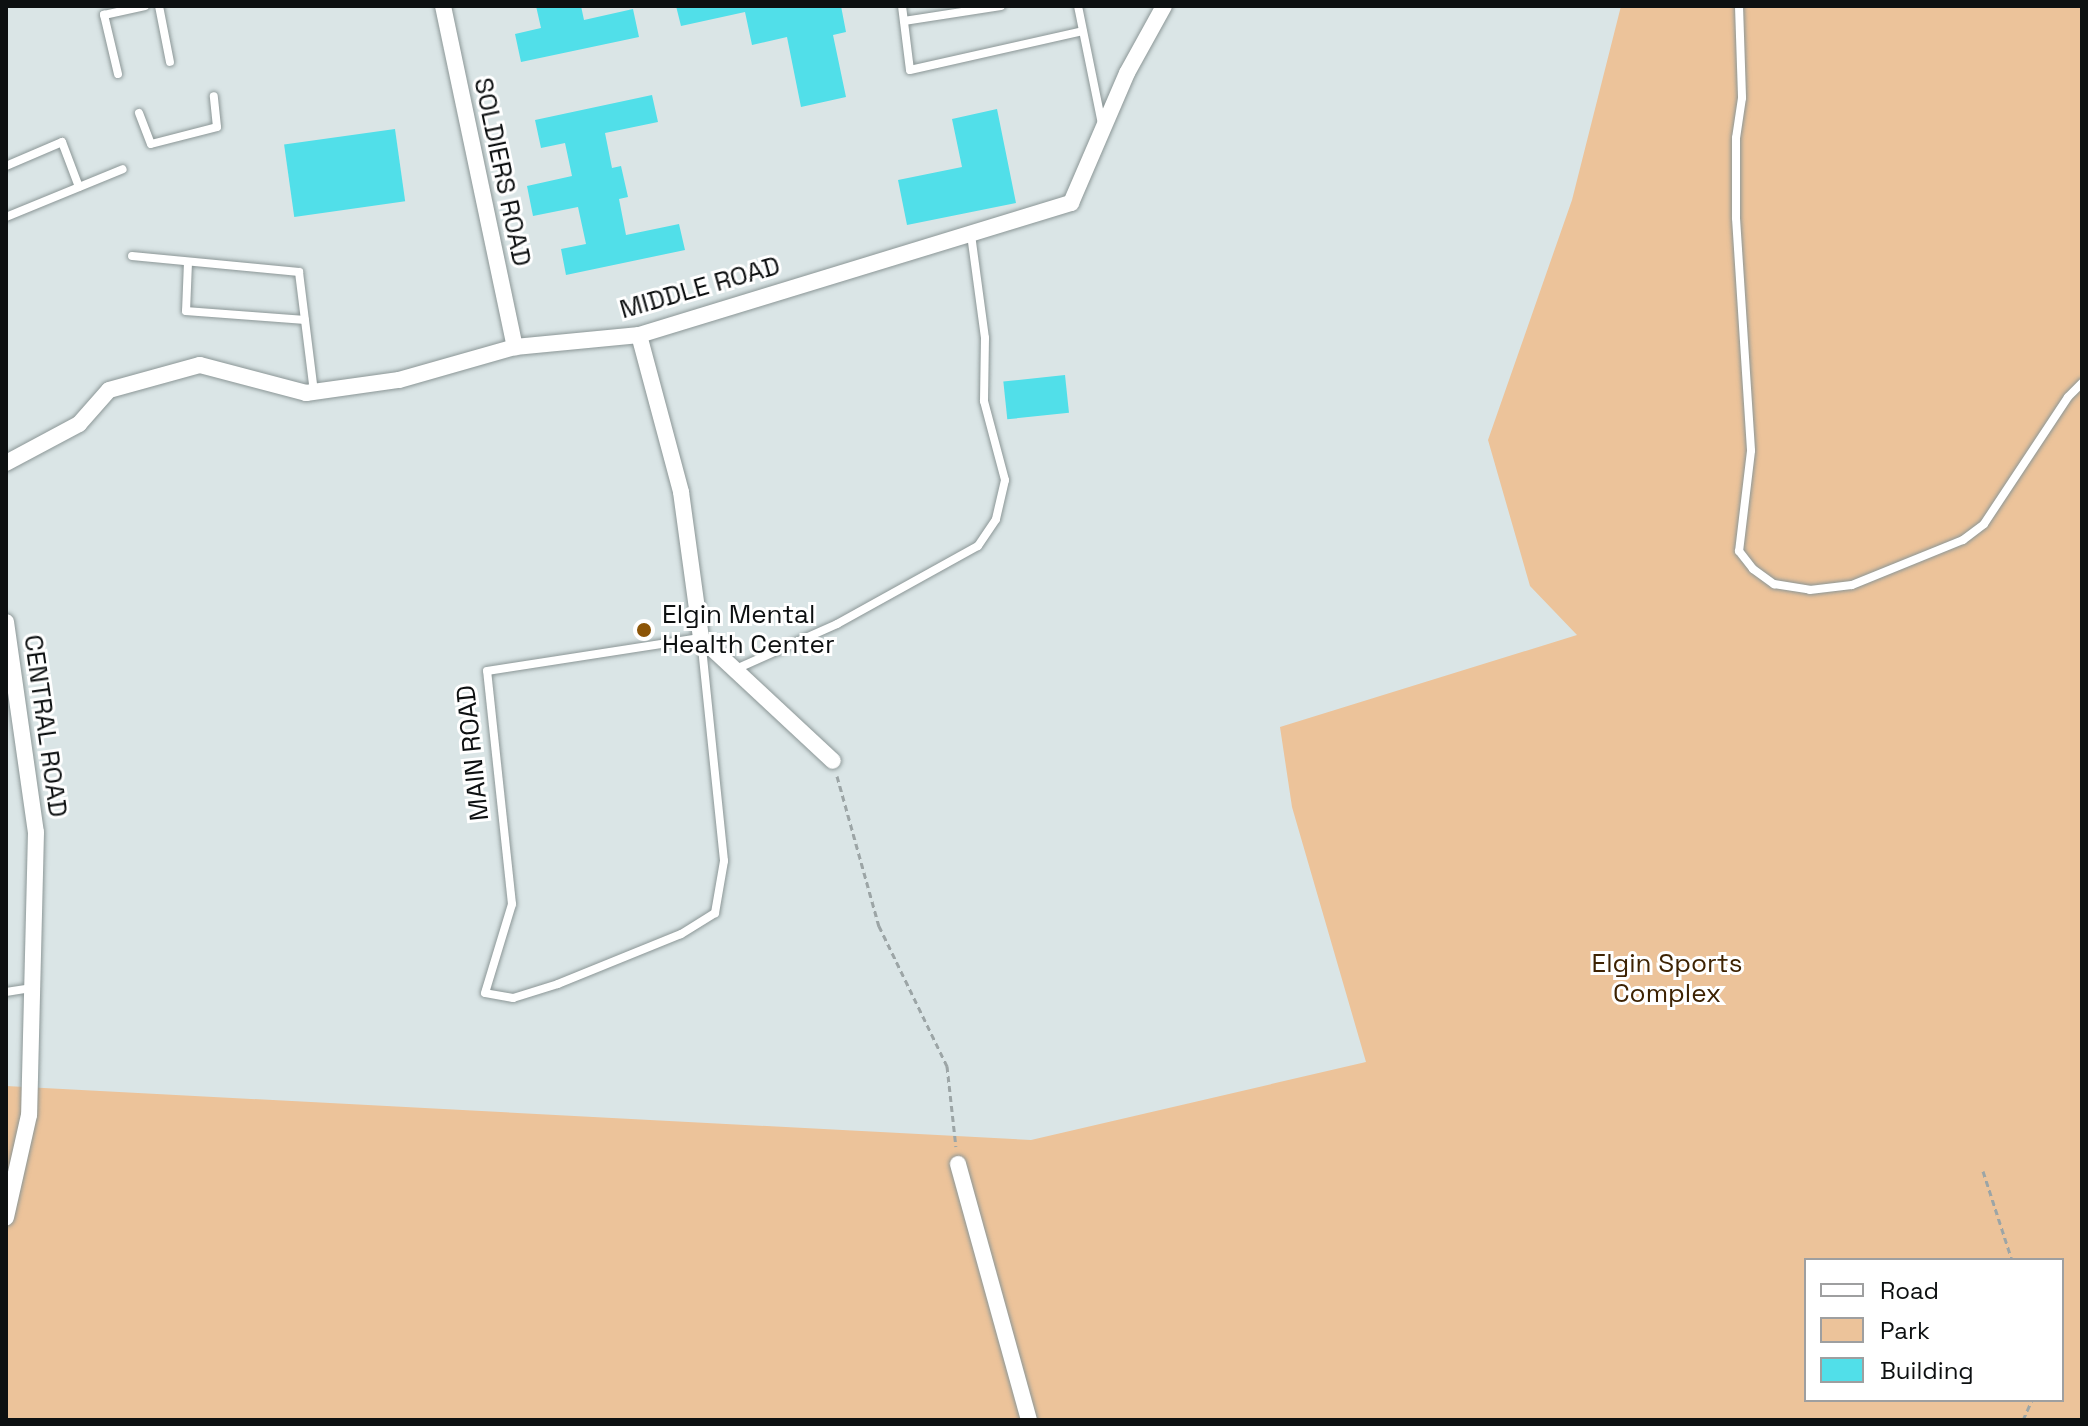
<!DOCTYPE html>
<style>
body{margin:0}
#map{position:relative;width:2088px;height:1426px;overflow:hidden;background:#dae5e6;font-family:"Space Grotesk",sans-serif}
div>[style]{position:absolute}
.green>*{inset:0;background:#ecc39a}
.building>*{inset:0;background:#51dfe9;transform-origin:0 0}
.path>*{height:3px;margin-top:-1.5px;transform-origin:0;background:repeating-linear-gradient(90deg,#9ca5a6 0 6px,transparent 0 10px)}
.roads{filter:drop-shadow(0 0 2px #8b9696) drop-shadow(0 0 2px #8b9696)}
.service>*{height:8px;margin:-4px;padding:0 4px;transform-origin:4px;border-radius:4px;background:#fff}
.minor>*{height:16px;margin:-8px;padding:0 8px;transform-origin:8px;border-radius:8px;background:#fff}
.dots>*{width:22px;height:22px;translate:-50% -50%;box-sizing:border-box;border:4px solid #fff;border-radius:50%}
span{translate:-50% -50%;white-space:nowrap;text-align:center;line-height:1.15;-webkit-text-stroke:6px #fff;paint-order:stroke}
.street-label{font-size:26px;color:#0d1011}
.poi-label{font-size:26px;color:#0d1011}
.left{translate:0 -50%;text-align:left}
.park-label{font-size:26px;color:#3d2202}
.frame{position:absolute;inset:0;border:8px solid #0d1011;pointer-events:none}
.legend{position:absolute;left:1804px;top:1258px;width:260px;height:144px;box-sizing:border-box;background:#fff;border:2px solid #9e9fa0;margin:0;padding:10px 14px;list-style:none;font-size:24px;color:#0d1011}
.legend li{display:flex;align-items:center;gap:16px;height:40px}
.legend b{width:40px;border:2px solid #9e9fa0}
</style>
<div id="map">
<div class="green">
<i style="clip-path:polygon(evenodd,1621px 6px,2082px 6px,2082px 1420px,6px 1420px,6px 1086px,1031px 1140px,1366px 1062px,1292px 807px,1280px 727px,1577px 635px,1530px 586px,1488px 440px,1572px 200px,1621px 6px,1806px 1260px,2062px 1260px,2062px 1400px,1806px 1400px,1806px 1260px)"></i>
</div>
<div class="building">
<i style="clip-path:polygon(536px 6px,581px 6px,584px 20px,633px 9px,639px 37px,521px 62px,515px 34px,541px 28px)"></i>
<i style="clip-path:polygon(676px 6px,841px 6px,846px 32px,833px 35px,846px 97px,801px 107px,787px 37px,752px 45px,745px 12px,681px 26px)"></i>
<i style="clip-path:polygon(652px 95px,658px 122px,605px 133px,612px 168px,621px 166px,628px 197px,619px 199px,626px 235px,679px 224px,685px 250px,566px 275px,561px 249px,586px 244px,578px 207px,533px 216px,527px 186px,572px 176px,565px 143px,541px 148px,535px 120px)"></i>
<i style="clip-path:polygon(997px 109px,1016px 203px,907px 225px,898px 180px,962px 167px,952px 119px)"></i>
<i style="left:395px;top:129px;width:73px;height:112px;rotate:82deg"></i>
<i style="left:1065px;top:375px;width:38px;height:62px;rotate:84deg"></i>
</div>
<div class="path">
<i style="left:837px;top:776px;width:156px;rotate:74.4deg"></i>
<i style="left:879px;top:926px;width:156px;rotate:64.1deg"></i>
<i style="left:947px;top:1066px;width:81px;rotate:83.7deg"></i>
<i style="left:1983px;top:1171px;width:94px;rotate:72deg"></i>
<i style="left:2023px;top:1420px;width:22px;rotate:-66deg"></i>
</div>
<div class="roads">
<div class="service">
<i style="left:159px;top:6px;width:57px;rotate:78.9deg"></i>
<i style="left:902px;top:6px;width:64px;rotate:82.9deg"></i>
<i style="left:910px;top:70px;width:177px;rotate:-12.7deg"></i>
<i style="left:1078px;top:6px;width:120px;rotate:78.5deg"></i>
<i style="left:1739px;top:6px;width:92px;rotate:88.1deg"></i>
<i style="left:1742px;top:98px;width:40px;rotate:98.5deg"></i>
<i style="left:1736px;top:138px;width:80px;rotate:90deg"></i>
<i style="left:1736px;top:218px;width:233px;rotate:86.3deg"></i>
<i style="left:1751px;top:451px;width:101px;rotate:96.8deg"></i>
<i style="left:1739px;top:551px;width:23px;rotate:52deg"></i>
<i style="left:1753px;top:569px;width:26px;rotate:36deg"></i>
<i style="left:1774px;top:584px;width:36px;rotate:9deg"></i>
<i style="left:1810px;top:590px;width:42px;rotate:-6.8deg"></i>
<i style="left:1852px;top:585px;width:120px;rotate:-22.1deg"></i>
<i style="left:1963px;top:540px;width:26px;rotate:-37deg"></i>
<i style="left:1984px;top:524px;width:152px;rotate:-56.5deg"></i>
<i style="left:2068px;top:397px;width:20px;rotate:-45deg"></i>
<i style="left:904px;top:21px;width:98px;rotate:-8.8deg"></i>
<i style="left:118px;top:74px;width:61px;rotate:-103.3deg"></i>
<i style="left:104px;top:15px;width:42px;rotate:-12.4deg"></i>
<i style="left:139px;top:113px;width:33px;rotate:69deg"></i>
<i style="left:151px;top:144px;width:68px;rotate:-14.4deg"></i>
<i style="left:217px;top:127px;width:31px;rotate:-96deg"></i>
<i style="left:6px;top:166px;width:61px;rotate:-23.2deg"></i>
<i style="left:62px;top:142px;width:48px;rotate:69.3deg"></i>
<i style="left:6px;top:217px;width:126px;rotate:-22.3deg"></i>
<i style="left:132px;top:256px;width:168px;rotate:5.5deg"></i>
<i style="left:299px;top:272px;width:121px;rotate:82.9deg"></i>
<i style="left:188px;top:262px;width:49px;rotate:92.3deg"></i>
<i style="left:186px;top:311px;width:119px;rotate:4.3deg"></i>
<i style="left:701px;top:638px;width:224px;rotate:84.1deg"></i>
<i style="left:724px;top:861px;width:53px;rotate:99.8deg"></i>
<i style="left:715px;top:913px;width:40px;rotate:148deg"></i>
<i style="left:681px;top:934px;width:133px;rotate:157.9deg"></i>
<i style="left:558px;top:984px;width:47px;rotate:162.7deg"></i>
<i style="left:513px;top:998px;width:28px;rotate:-170deg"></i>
<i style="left:485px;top:993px;width:93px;rotate:-73.1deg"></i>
<i style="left:512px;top:904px;width:234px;rotate:-96.1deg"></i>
<i style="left:487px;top:671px;width:217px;rotate:-8.8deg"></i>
<i style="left:736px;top:669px;width:111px;rotate:-24deg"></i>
<i style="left:837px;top:624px;width:161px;rotate:-29deg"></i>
<i style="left:978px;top:546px;width:32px;rotate:-56deg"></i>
<i style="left:996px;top:519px;width:40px;rotate:-77deg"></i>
<i style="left:1005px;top:480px;width:82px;rotate:-104.9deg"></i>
<i style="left:984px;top:401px;width:63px;rotate:-89.1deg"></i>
<i style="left:985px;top:338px;width:105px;rotate:-97.7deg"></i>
<i style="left:6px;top:992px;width:25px;rotate:-9deg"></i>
</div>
<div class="minor">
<i style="left:443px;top:6px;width:349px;rotate:78.1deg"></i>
<i style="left:639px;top:335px;width:163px;rotate:75deg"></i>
<i style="left:681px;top:492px;width:147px;rotate:82.2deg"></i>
<i style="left:701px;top:638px;width:180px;rotate:43deg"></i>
<i style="left:6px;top:463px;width:83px;rotate:-28.1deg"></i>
<i style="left:79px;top:424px;width:45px;rotate:-48.6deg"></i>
<i style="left:109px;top:390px;width:94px;rotate:-15.4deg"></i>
<i style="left:200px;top:365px;width:110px;rotate:14.8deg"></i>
<i style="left:306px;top:393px;width:94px;rotate:-8deg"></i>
<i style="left:399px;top:380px;width:121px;rotate:-15.9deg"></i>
<i style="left:515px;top:347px;width:125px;rotate:-5.5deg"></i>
<i style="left:639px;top:335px;width:452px;rotate:-17deg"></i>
<i style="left:1071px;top:203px;width:142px;rotate:-66.7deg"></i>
<i style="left:1127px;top:73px;width:77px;rotate:-61.1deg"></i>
<i style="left:6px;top:622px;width:212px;rotate:81.9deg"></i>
<i style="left:36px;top:832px;width:283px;rotate:91.4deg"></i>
<i style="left:29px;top:1115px;width:105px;rotate:102.7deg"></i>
<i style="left:958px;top:1164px;width:266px;rotate:74.5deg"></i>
</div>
</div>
<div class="dots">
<i style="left:644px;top:630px;background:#8c5507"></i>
</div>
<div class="street-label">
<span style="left:502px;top:172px;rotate:78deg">SOLDIERS ROAD</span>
<span style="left:700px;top:288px;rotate:-16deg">MIDDLE ROAD</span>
<span style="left:45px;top:726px;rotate:82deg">CENTRAL ROAD</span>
<span style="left:473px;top:753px;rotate:-96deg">MAIN ROAD</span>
</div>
<div class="poi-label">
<span class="left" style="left:662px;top:630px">Elgin Mental<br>Health Center</span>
</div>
<div class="park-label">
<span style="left:1667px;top:979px">Elgin Sports<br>Complex</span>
</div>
<div class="frame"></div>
<ul class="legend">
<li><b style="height:10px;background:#fff"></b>Road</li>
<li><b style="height:22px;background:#ecc39a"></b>Park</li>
<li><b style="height:22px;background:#51dfe9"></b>Building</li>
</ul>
</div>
